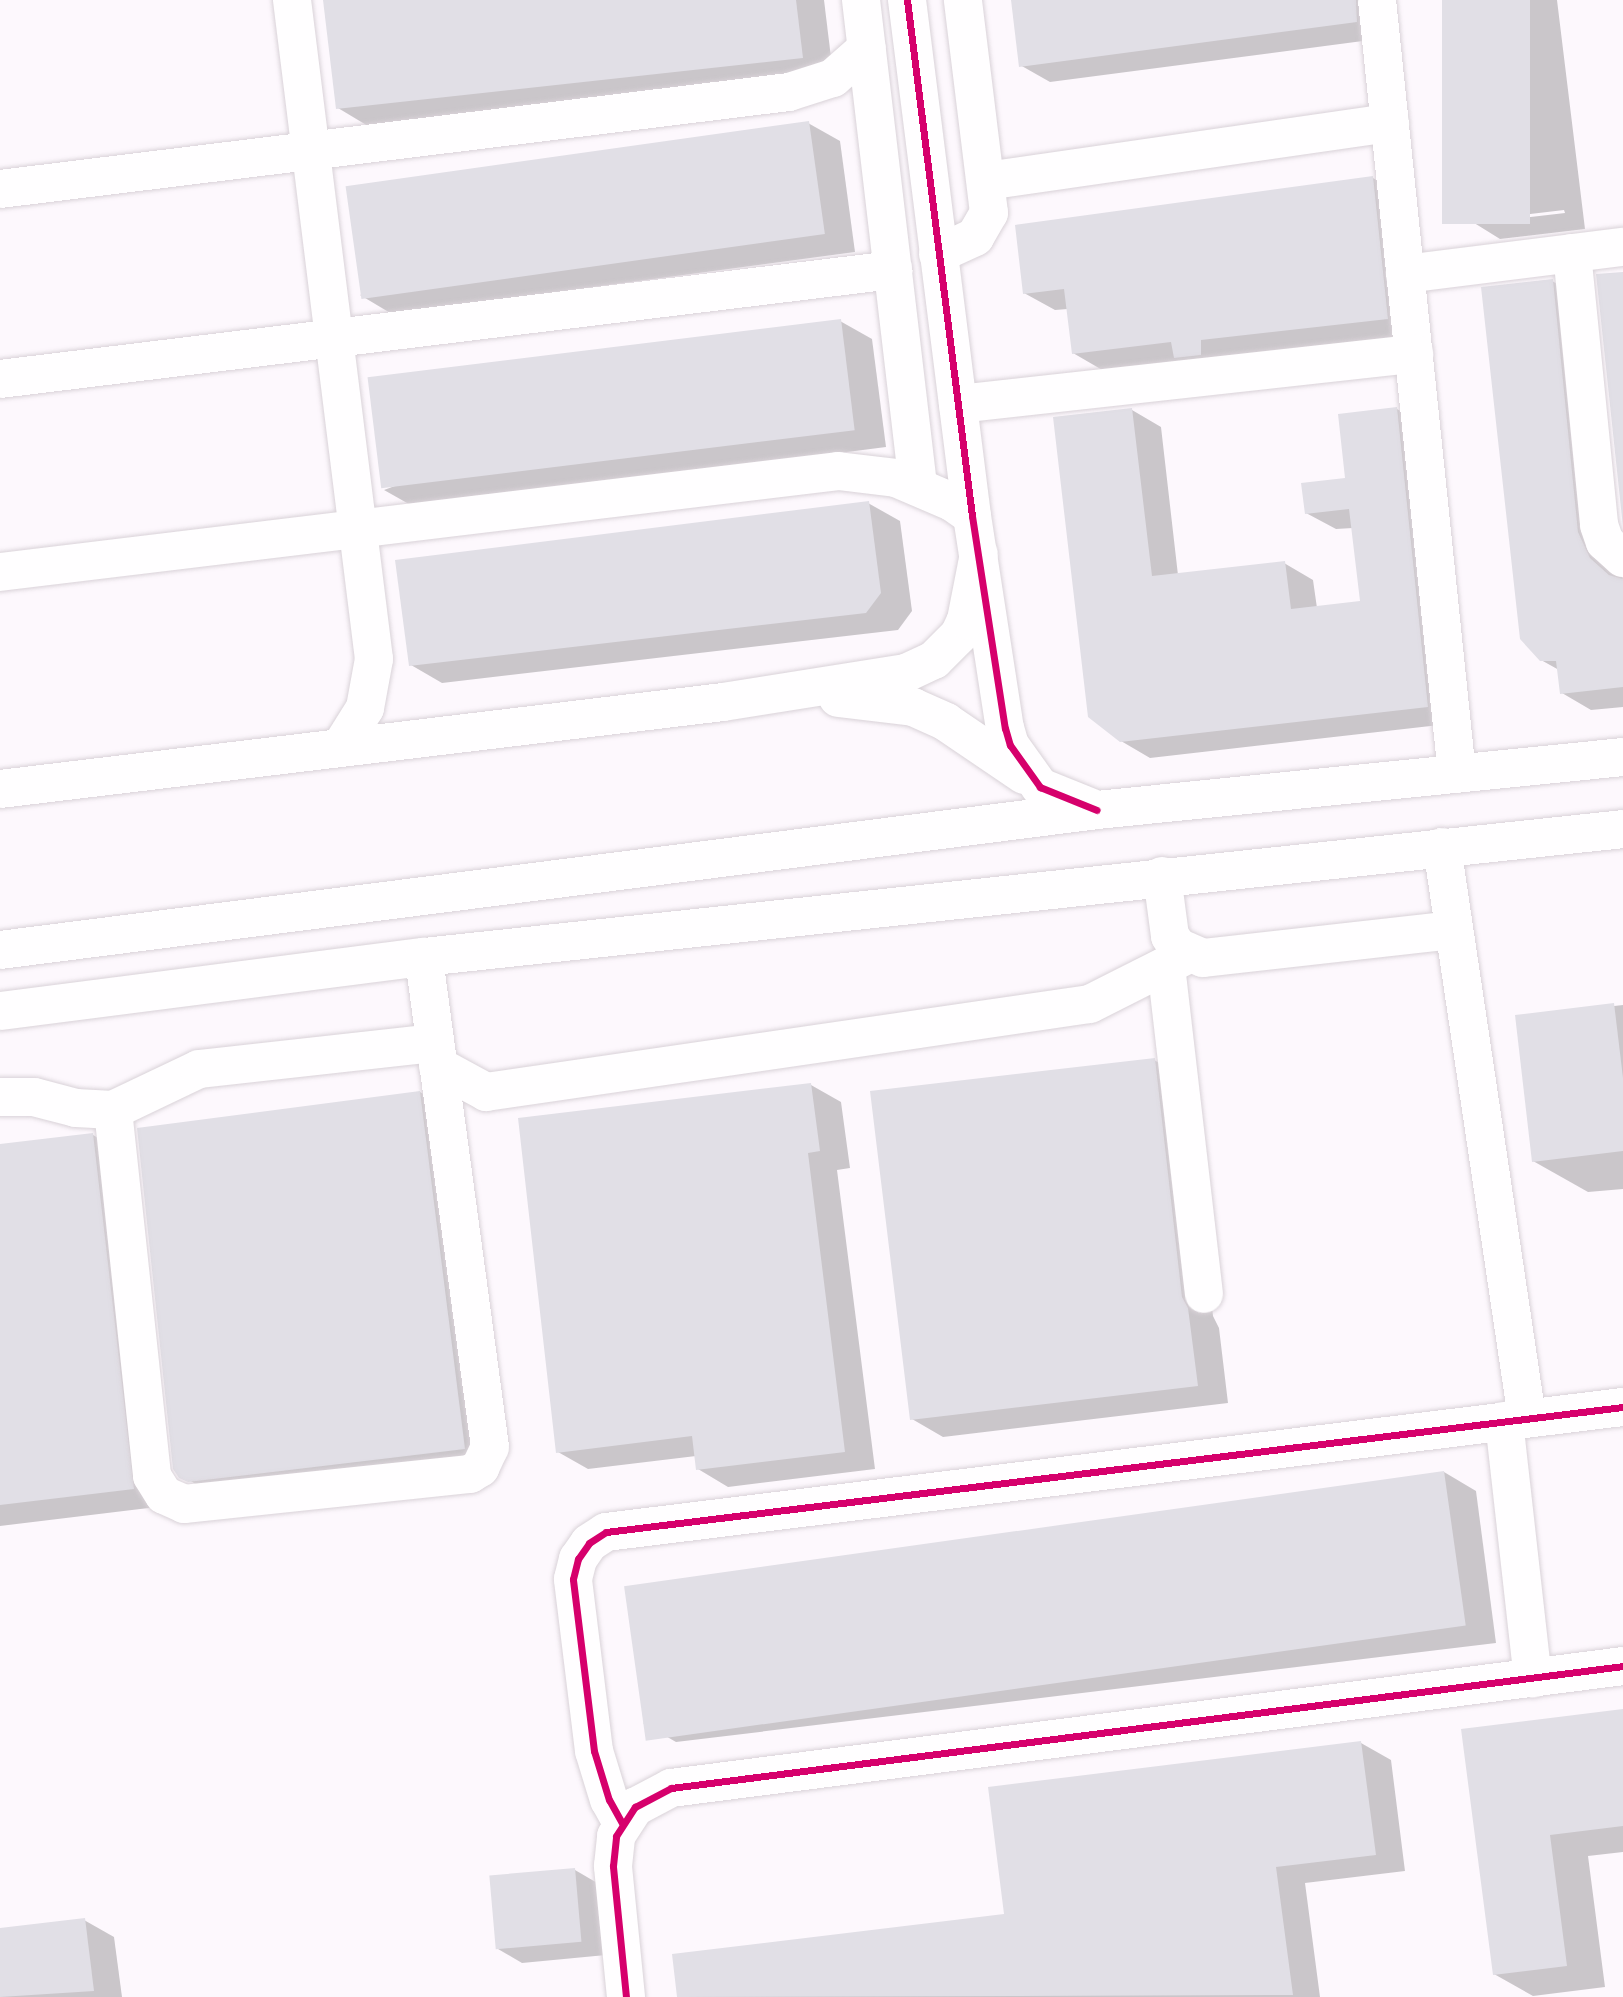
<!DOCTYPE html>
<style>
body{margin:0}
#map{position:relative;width:1623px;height:1997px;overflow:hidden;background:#fdf8fd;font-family:Helvetica,sans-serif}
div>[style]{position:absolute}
.shadow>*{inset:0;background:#0003}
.building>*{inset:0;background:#e1dfe6;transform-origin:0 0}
.roads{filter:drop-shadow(0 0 2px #d9d2d8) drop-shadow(0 0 2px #d9d2d8)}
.minor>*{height:38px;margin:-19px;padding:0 19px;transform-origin:19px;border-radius:19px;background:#fffeff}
.major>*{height:38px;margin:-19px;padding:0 19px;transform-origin:19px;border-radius:19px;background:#fffeff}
.cycleway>*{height:7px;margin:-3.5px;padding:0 3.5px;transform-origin:3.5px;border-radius:3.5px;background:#d6006c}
span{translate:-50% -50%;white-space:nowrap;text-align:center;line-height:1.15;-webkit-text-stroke:5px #fff;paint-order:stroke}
</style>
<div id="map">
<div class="shadow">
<i style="clip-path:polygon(331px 0,824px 0,833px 74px,368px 126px,338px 108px)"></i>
<i style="clip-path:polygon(1013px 0,1373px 0,1378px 39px,1050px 82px,1020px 65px)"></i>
<i style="clip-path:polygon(evenodd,1443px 0,1557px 0,1585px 229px,1500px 239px,1471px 221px,1443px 0,1564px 210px,1565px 213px,1496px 221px,1496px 218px,1564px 210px)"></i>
<i style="clip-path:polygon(808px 123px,840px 141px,855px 252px,392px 314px,360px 295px)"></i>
<i style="clip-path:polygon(1373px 178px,1403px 195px,1418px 336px,1104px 371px,1073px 353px,1068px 309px,1055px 310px,1024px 293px)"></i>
<i style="clip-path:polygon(1552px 281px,1582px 298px,1608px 550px,1623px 579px,1623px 707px,1591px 710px,1562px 693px,1559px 670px,1541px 660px)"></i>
<i style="clip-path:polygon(840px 321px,872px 339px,886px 447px,416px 508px,384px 490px)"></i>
<i style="clip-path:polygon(1397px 409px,1426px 426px,1457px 723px,1150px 758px,1121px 741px,1132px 410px,1161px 427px,1178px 575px,1284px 563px,1313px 580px,1317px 608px,1362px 603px,1353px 528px,1336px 529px,1306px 513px,1347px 480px)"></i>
<i style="clip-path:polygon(868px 503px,900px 521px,912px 611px,898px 630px,442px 683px,411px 665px)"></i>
<i style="clip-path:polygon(1623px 1005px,1623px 1189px,1588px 1192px,1533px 1161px,1517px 1017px)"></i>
<i style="clip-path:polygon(1154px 1060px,1186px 1078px,1213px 1316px,1219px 1328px,1228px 1403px,943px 1437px,912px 1419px)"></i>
<i style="clip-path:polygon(811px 1085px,841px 1102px,850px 1168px,837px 1170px,875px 1469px,728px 1487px,698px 1469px,696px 1456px,588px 1469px,558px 1452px)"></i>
<i style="clip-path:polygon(420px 1092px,451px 1111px,496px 1466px,221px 1499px,189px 1480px)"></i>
<i style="clip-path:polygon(93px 1135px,124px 1153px,165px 1506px,0 1526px,0 1147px)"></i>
<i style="clip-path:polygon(1444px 1472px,1476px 1491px,1496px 1643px,676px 1742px,643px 1723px)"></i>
<i style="clip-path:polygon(1623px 1711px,1623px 1852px,1588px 1856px,1605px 1987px,1533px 1996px,1494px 1974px,1463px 1730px)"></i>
<i style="clip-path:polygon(1361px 1743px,1391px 1760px,1405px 1871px,1305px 1883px,1320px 1997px,679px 1997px,674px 1956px,1006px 1915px)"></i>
<i style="clip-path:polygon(575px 1870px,599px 1884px,606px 1955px,522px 1963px,498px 1949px)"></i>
<i style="clip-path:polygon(84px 1920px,114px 1937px,122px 1997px,0 1997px,0 1930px)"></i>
</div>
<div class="building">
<i style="clip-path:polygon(323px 0,796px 0,803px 58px,336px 109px)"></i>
<i style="clip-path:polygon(1011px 0,1356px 0,1357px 22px,1019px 67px)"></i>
<i style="left:1442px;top:0;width:88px;height:224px"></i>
<i style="left:809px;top:121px;width:114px;height:468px;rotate:82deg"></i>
<i style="clip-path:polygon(1373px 176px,1388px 319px,1201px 340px,1201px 355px,1174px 358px,1171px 342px,1072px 354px,1064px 289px,1023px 294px,1015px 225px)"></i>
<i style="clip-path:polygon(1623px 272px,1623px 527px,1596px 274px)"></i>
<i style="clip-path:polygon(1553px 279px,1578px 532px,1590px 558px,1609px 575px,1623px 579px,1623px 687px,1560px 694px,1556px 661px,1540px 661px,1520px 639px,1481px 287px)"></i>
<i style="left:841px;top:319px;width:112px;height:477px;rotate:83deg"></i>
<i style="clip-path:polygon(1397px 407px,1428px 707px,1120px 742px,1088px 717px,1053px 417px,1132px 408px,1152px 576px,1285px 561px,1291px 609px,1360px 601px,1349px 509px,1305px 514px,1301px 483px,1345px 478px,1338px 414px)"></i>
<i style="clip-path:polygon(869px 501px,881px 593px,866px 613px,409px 666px,395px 560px)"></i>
<i style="clip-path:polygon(1614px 1003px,1623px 1078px,1623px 1151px,1532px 1162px,1515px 1015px)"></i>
<i style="clip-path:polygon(1155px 1058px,1182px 1297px,1188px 1308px,1198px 1386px,910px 1420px,870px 1091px)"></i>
<i style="clip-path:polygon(811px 1083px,820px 1151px,808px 1153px,845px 1452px,696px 1470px,692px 1436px,556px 1453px,518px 1118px)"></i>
<i style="clip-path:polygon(420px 1091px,465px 1449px,188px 1482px,179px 1478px,173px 1469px,137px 1128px)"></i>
<i style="clip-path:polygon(93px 1133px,134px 1489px,0 1505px,0 1144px)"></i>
<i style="left:1444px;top:1471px;width:156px;height:828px;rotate:82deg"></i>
<i style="clip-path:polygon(1623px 1709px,1623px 1826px,1550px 1835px,1567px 1966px,1493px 1975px,1461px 1729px)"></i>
<i style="clip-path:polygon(1361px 1741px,1376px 1855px,1276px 1867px,1293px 1995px,677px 1997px,672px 1954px,1004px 1914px,988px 1787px)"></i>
<i style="left:575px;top:1868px;width:74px;height:86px;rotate:85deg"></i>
<i style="clip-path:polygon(85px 1918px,94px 1991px,0 1997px,0 1928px)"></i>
</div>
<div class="roads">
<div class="minor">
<i style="left:292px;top:0;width:664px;rotate:82.91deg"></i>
<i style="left:374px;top:659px;width:50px;rotate:100.4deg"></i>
<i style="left:365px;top:708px;width:47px;rotate:122deg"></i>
<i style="left:861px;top:0;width:488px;rotate:83.3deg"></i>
<i style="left:907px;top:0;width:520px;rotate:82.82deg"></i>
<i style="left:972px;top:516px;width:215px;rotate:81.2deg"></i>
<i style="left:1005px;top:728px;width:18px;rotate:74deg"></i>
<i style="left:1010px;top:745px;width:52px;rotate:54.5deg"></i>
<i style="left:1040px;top:787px;width:61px;rotate:22deg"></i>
<i style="left:1377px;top:0;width:778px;rotate:84.1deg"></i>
<i style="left:986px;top:181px;width:408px;rotate:-8.2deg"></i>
<i style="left:0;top:189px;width:795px;rotate:-7.01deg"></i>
<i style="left:789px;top:92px;width:46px;rotate:-17.7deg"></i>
<i style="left:833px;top:78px;width:45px;rotate:-41.4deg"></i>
<i style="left:1572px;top:253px;width:273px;rotate:84.3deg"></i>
<i style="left:1599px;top:525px;width:18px;rotate:71deg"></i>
<i style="left:1605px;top:542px;width:24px;rotate:42deg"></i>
<i style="left:938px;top:254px;width:41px;rotate:-24.7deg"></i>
<i style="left:975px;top:237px;width:28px;rotate:-60deg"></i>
<i style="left:989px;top:213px;width:215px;rotate:-97deg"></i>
<i style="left:1405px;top:274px;width:220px;rotate:-7.1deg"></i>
<i style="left:0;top:379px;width:900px;rotate:-6.96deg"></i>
<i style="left:958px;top:404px;width:459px;rotate:-6.3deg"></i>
<i style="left:0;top:572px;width:844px;rotate:-6.87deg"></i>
<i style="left:838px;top:471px;width:58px;rotate:6.9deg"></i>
<i style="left:896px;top:478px;width:61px;rotate:23.2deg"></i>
<i style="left:952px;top:502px;width:24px;rotate:35deg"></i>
<i style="left:838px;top:698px;width:76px;rotate:6.8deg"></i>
<i style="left:913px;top:707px;width:36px;rotate:24deg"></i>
<i style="left:946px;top:722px;width:94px;rotate:34.2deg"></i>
<i style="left:0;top:789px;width:728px;rotate:-6.86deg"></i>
<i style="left:723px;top:702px;width:185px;rotate:-9deg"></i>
<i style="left:906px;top:673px;width:31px;rotate:-25deg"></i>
<i style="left:934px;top:660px;width:35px;rotate:-45deg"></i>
<i style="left:959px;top:635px;width:17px;rotate:-65deg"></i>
<i style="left:966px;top:620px;width:67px;rotate:-78.9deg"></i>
<i style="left:1442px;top:847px;width:577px;rotate:81.53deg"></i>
<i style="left:1162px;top:876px;width:61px;rotate:82.4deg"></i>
<i style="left:1170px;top:936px;width:14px;rotate:54deg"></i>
<i style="left:1178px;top:947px;width:27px;rotate:24deg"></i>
<i style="left:1203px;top:958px;width:252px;rotate:-6.4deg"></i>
<i style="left:1166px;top:966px;width:330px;rotate:83.4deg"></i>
<i style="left:438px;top:1066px;width:55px;rotate:28.4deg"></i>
<i style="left:486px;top:1092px;width:610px;rotate:-8.29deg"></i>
<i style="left:1090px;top:1004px;width:111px;rotate:-26.8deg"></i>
<i style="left:0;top:1097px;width:34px"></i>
<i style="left:34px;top:1097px;width:43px;rotate:14.7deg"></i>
<i style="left:76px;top:1108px;width:37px;rotate:3deg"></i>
<i style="left:113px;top:1110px;width:95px;rotate:-25.5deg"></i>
<i style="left:199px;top:1069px;width:237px;rotate:-6.3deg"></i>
<i style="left:113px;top:1110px;width:368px;rotate:83.9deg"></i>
<i style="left:152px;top:1476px;width:22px;rotate:58deg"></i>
<i style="left:164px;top:1495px;width:22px;rotate:24deg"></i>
<i style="left:184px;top:1504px;width:288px;rotate:-6deg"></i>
<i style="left:470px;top:1474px;width:12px;rotate:-31deg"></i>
<i style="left:480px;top:1468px;width:23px;rotate:-65deg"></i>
<i style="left:490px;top:1447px;width:494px;rotate:-97.7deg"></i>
<i style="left:1504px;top:1421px;width:259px;rotate:83.6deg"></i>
<i style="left:622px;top:1823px;width:26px;rotate:-119deg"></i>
<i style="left:609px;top:1800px;width:51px;rotate:-107deg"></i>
<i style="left:594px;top:1751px;width:173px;rotate:-97deg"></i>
<i style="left:573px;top:1579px;width:21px;rotate:-76deg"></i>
<i style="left:578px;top:1559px;width:19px;rotate:-55deg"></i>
<i style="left:589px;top:1543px;width:20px;rotate:-33deg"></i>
<i style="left:606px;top:1532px;width:1025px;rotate:-7.01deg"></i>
<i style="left:626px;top:1997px;width:132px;rotate:-95.7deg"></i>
<i style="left:613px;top:1866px;width:30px;rotate:-84deg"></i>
<i style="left:616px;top:1836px;width:35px;rotate:-57deg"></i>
<i style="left:635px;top:1807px;width:41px;rotate:-27.8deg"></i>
<i style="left:671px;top:1788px;width:960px;rotate:-7.3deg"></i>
</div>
<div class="major">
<i style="left:0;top:950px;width:1106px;rotate:-7.27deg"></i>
<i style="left:1097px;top:810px;width:529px;rotate:-5.75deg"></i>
<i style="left:0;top:1011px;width:427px;rotate:-7.3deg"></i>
<i style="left:424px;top:957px;width:1206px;rotate:-6.09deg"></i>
</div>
</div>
<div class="cycleway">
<i style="left:907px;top:0;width:520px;rotate:82.82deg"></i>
<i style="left:972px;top:516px;width:215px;rotate:81.2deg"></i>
<i style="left:1005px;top:728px;width:18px;rotate:74deg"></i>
<i style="left:1010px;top:745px;width:52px;rotate:54.5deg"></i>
<i style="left:1040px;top:787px;width:61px;rotate:22deg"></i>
<i style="left:622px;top:1823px;width:26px;rotate:-119deg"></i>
<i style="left:609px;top:1800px;width:51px;rotate:-107deg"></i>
<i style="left:594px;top:1751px;width:173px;rotate:-97deg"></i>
<i style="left:573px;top:1579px;width:21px;rotate:-76deg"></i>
<i style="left:578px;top:1559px;width:19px;rotate:-55deg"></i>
<i style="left:589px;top:1543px;width:20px;rotate:-33deg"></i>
<i style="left:606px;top:1532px;width:1025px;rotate:-7.01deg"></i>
<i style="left:626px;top:1997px;width:132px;rotate:-95.7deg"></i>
<i style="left:613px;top:1866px;width:30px;rotate:-84deg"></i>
<i style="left:616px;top:1836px;width:35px;rotate:-57deg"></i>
<i style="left:635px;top:1807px;width:41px;rotate:-27.8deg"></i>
<i style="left:671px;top:1788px;width:960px;rotate:-7.3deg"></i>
</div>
</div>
